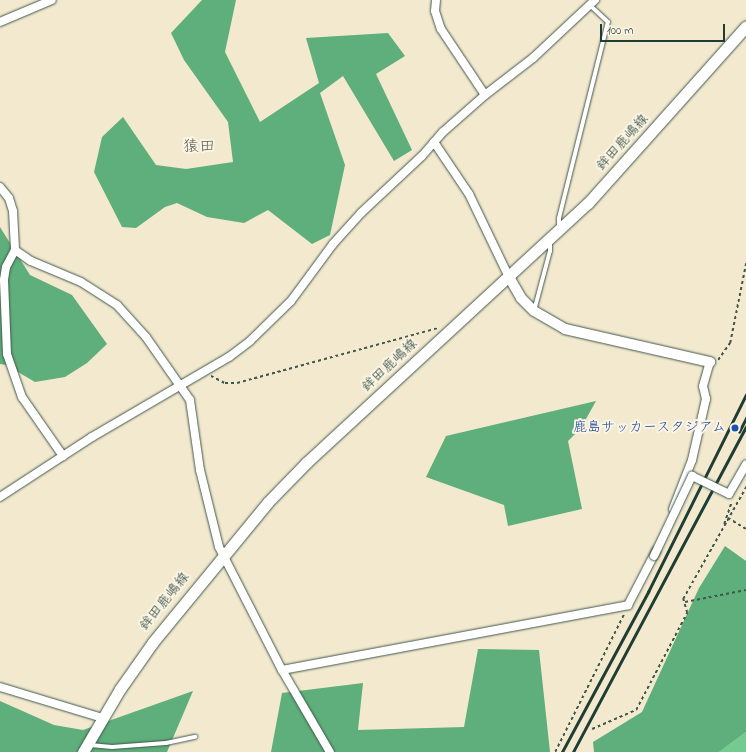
<!DOCTYPE html>
<meta charset="utf-8">
<style>
body{margin:0}
#map{position:relative;width:746px;height:752px;overflow:hidden;background:#f2e9ce;font-family:"Indie Flower","Klee One",sans-serif}
div>[style]{position:absolute}
.green>*{inset:0;background:#73cb91}
.forest>*{inset:0;background:#5eaf7b}
.path>*{height:1.5px;margin-top:-0.75px;transform-origin:0;background:repeating-linear-gradient(90deg,#3f574b 0 3px,transparent 0 6px)}
.roads{filter:drop-shadow(0 0 1px #3f574b) drop-shadow(0 0 1px #3f574b)}
.service>*{height:4px;margin:-2px;padding:0 2px;transform-origin:2px;border-radius:2px;background:#fff}
.minor>*{height:8px;margin:-4px;padding:0 4px;transform-origin:4px;border-radius:4px;background:#fff}
.tertiary>*{height:10px;margin:-5px;padding:0 5px;transform-origin:5px;border-radius:5px;background:#fff}
.secondary>*{height:11px;margin:-5.5px;padding:0 5.5px;transform-origin:5.5px;border-radius:5.5px;background:#fff}
.rail>*{height:2.5px;margin:-1.25px;padding:0 1.25px;transform-origin:1.25px;border-radius:1.25px;background:#1f3d34}
.bridges{filter:drop-shadow(0 0 1px #3f574b) drop-shadow(0 0 1px #3f574b)}
.minor-bridge>*{height:8px;margin:-4px;padding:0 4px;transform-origin:4px;border-radius:4px;background:#fff}
.dots>*{width:11px;height:11px;translate:-50% -50%;box-sizing:border-box;border:2px solid #fcf5e5;border-radius:50%}
span{translate:-50% -50%;white-space:nowrap;text-align:center;line-height:1.15;-webkit-text-stroke:4px #fcf5e5;paint-order:stroke}
.street-label{font-size:14px;color:#1f3d34}
.transit-label{font-size:14px;color:#164399}
.right{translate:-100% -50%;text-align:right}
.quarter-label{font-size:16px;color:#5c5e4f}
.scale{position:absolute;left:600px;top:24px;width:125px;height:18px;box-sizing:border-box;border:2px solid #1f3d34;border-top:0;padding-left:5px;font-size:12px;line-height:14px;white-space:nowrap;color:#1f3d34;-webkit-text-stroke:3px #fcf5e5;paint-order:stroke}
</style>
<div id="map">
<div class="green">
<i style="clip-path:polygon(746px 732px,746px 752px,719px 752px)"></i>
</div>
<div class="forest">
<i style="clip-path:polygon(202px 0,236px 0,225px 52px,260px 122px,319px 83px,306px 38px,388px 33px,405px 56px,376px 74px,412px 150px,394px 161px,343px 76px,320px 93px,345px 165px,330px 235px,312px 244px,268px 210px,244px 223px,207px 217px,177px 203px,165px 207px,136px 228px,122px 227px,94px 172px,102px 137px,123px 117px,156px 165px,186px 169px,233px 162px,228px 122px,184px 60px,171px 33px)"></i>
<i style="clip-path:polygon(0 227px,30px 275px,72px 295px,107px 344px,87px 363px,65px 377px,35px 382px,6px 365px,0 364px)"></i>
<i style="clip-path:polygon(596px 401px,581px 428px,568px 441px,582px 509px,508px 526px,504px 505px,426px 477px,446px 436px)"></i>
<i style="clip-path:polygon(725px 546px,746px 561px,746px 732px,719px 752px,594px 752px,593px 742px,642px 712px,699px 588px)"></i>
<i style="clip-path:polygon(478px 649px,539px 650px,550px 752px,271px 752px,282px 693px,363px 683px,358px 730px,464px 727px)"></i>
<i style="clip-path:polygon(193px 691px,167px 752px,0 752px,0 701px,54px 725px,83px 730px)"></i>
</div>
<div class="path">
<i style="left:718px;top:360px;width:21px;rotate:-55deg"></i>
<i style="left:730px;top:343px;width:82px;rotate:-78.7deg"></i>
<i style="left:211px;top:376px;width:16px;rotate:27deg"></i>
<i style="left:225px;top:383px;width:12px"></i>
<i style="left:237px;top:383px;width:208px;rotate:-15.3deg"></i>
<i style="left:728px;top:518px;width:21px;rotate:31deg"></i>
<i style="left:724px;top:524px;width:24px;rotate:-71deg"></i>
<i style="left:685px;top:602px;width:62px;rotate:-11.1deg"></i>
<i style="left:592px;top:729px;width:48px;rotate:-23.4deg"></i>
<i style="left:636px;top:710px;width:110px;rotate:-62.3deg"></i>
<i style="left:687px;top:613px;width:15px;rotate:-106deg"></i>
<i style="left:683px;top:599px;width:129px;rotate:-60.6deg"></i>
<i style="left:555px;top:752px;width:154px;rotate:-63.4deg"></i>
</div>
<div class="roads">
<div class="service">
<i style="left:559px;top:226px;width:8px;rotate:-90deg"></i>
<i style="left:559px;top:218px;width:202px;rotate:-76deg"></i>
<i style="left:608px;top:22px;width:25px;rotate:-137deg"></i>
<i style="left:534px;top:311px;width:62px;rotate:-75.1deg"></i>
<i style="left:550px;top:251px;width:11px;rotate:-90deg"></i>
<i style="left:90px;top:745px;width:22px;rotate:5deg"></i>
<i style="left:112px;top:747px;width:54px;rotate:-4.2deg"></i>
<i style="left:166px;top:743px;width:30px;rotate:-12deg"></i>
</div>
<div class="minor">
<i style="left:436px;top:0;width:11px;rotate:95deg"></i>
<i style="left:435px;top:11px;width:19px;rotate:72deg"></i>
<i style="left:441px;top:29px;width:79px;rotate:56.3deg"></i>
<i style="left:0;top:22px;width:56px;rotate:-22.9deg"></i>
<i style="left:434px;top:142px;width:63px;rotate:56.1deg"></i>
<i style="left:469px;top:194px;width:92px;rotate:64.3deg"></i>
<i style="left:0;top:187px;width:14px;rotate:51deg"></i>
<i style="left:9px;top:198px;width:14px;rotate:73deg"></i>
<i style="left:13px;top:211px;width:39px;rotate:87deg"></i>
<i style="left:15px;top:250px;width:19px;rotate:118deg"></i>
<i style="left:6px;top:267px;width:13px;rotate:99deg"></i>
<i style="left:4px;top:280px;width:74px;rotate:87.7deg"></i>
<i style="left:7px;top:354px;width:46px;rotate:70.8deg"></i>
<i style="left:22px;top:397px;width:72px;rotate:55.2deg"></i>
<i style="left:15px;top:250px;width:19px;rotate:35deg"></i>
<i style="left:31px;top:261px;width:54px;rotate:22.8deg"></i>
<i style="left:81px;top:282px;width:43px;rotate:32.6deg"></i>
<i style="left:117px;top:305px;width:43px;rotate:47.8deg"></i>
<i style="left:146px;top:337px;width:77px;rotate:55.1deg"></i>
<i style="left:190px;top:400px;width:71px;rotate:81.9deg"></i>
<i style="left:200px;top:470px;width:79px;rotate:76.1deg"></i>
<i style="left:219px;top:547px;width:138px;rotate:62.9deg"></i>
<i style="left:282px;top:670px;width:95px;rotate:59.7deg"></i>
<i style="left:0;top:497px;width:110px;rotate:-33.1deg"></i>
<i style="left:92px;top:437px;width:159px;rotate:-30.3deg"></i>
<i style="left:229px;top:357px;width:26px;rotate:-37deg"></i>
<i style="left:250px;top:341px;width:57px;rotate:-44.3deg"></i>
<i style="left:291px;top:301px;width:71px;rotate:-53.6deg"></i>
<i style="left:333px;top:244px;width:42px;rotate:-47.9deg"></i>
<i style="left:361px;top:213px;width:83px;rotate:-43.1deg"></i>
<i style="left:422px;top:156px;width:32px;rotate:-49deg"></i>
<i style="left:443px;top:132px;width:56px;rotate:-41.4deg"></i>
<i style="left:485px;top:95px;width:61px;rotate:-37.6deg"></i>
<i style="left:533px;top:58px;width:85px;rotate:-43.1deg"></i>
<i style="left:673px;top:509px;width:53px;rotate:-68.8deg"></i>
<i style="left:692px;top:460px;width:63px;rotate:-77.1deg"></i>
<i style="left:706px;top:399px;width:13px;rotate:-103deg"></i>
<i style="left:703px;top:386px;width:25px;rotate:-74deg"></i>
<i style="left:282px;top:670px;width:352px;rotate:-10.6deg"></i>
<i style="left:628px;top:605px;width:61px;rotate:-62.6deg"></i>
<i style="left:0;top:687px;width:108px;rotate:16.8deg"></i>
</div>
<div class="tertiary">
<i style="left:509px;top:277px;width:24px;rotate:60deg"></i>
<i style="left:521px;top:298px;width:18px;rotate:45deg"></i>
<i style="left:534px;top:311px;width:36px;rotate:30deg"></i>
<i style="left:565px;top:329px;width:149px;rotate:12.8deg"></i>
</div>
<div class="secondary">
<i style="left:83px;top:752px;width:73px;rotate:-59.6deg"></i>
<i style="left:120px;top:689px;width:57px;rotate:-54.9deg"></i>
<i style="left:153px;top:642px;width:181px;rotate:-50.6deg"></i>
<i style="left:268px;top:502px;width:56px;rotate:-45.7deg"></i>
<i style="left:307px;top:462px;width:382px;rotate:-42.7deg"></i>
<i style="left:588px;top:203px;width:237px;rotate:-48.2deg"></i>
</div>
</div>
<div class="rail">
<i style="left:739px;top:432px;width:16px;rotate:-63deg"></i>
<i style="left:562px;top:752px;width:182px;rotate:-61.7deg"></i>
<i style="left:648px;top:592px;width:220px;rotate:-63.6deg"></i>
<i style="left:573px;top:752px;width:368px;rotate:-62deg"></i>
</div>
<div class="bridges">
<div class="minor-bridge">
<i style="left:654px;top:556px;width:89px;rotate:-64.6deg"></i>
<i style="left:692px;top:476px;width:41px;rotate:25.9deg"></i>
<i style="left:729px;top:494px;width:34px;rotate:-60deg"></i>
</div>
</div>
<div class="dots">
<i style="left:735px;top:428px;background:#1a4fb4"></i>
</div>
<div class="street-label">
<span style="left:623px;top:143px;rotate:-48deg">鉾田鹿嶋線</span>
<span style="left:390px;top:366px;rotate:-43deg">鉾田鹿嶋線</span>
<span style="left:165px;top:602px;rotate:-51deg">鉾田鹿嶋線</span>
</div>
<div class="transit-label">
<span class="right" style="left:726px;top:428px">鹿島サッカースタジアム</span>
</div>
<div class="quarter-label">
<span style="left:199px;top:147px">猿田</span>
</div>
<div class="scale">100 m</div>
</div>
